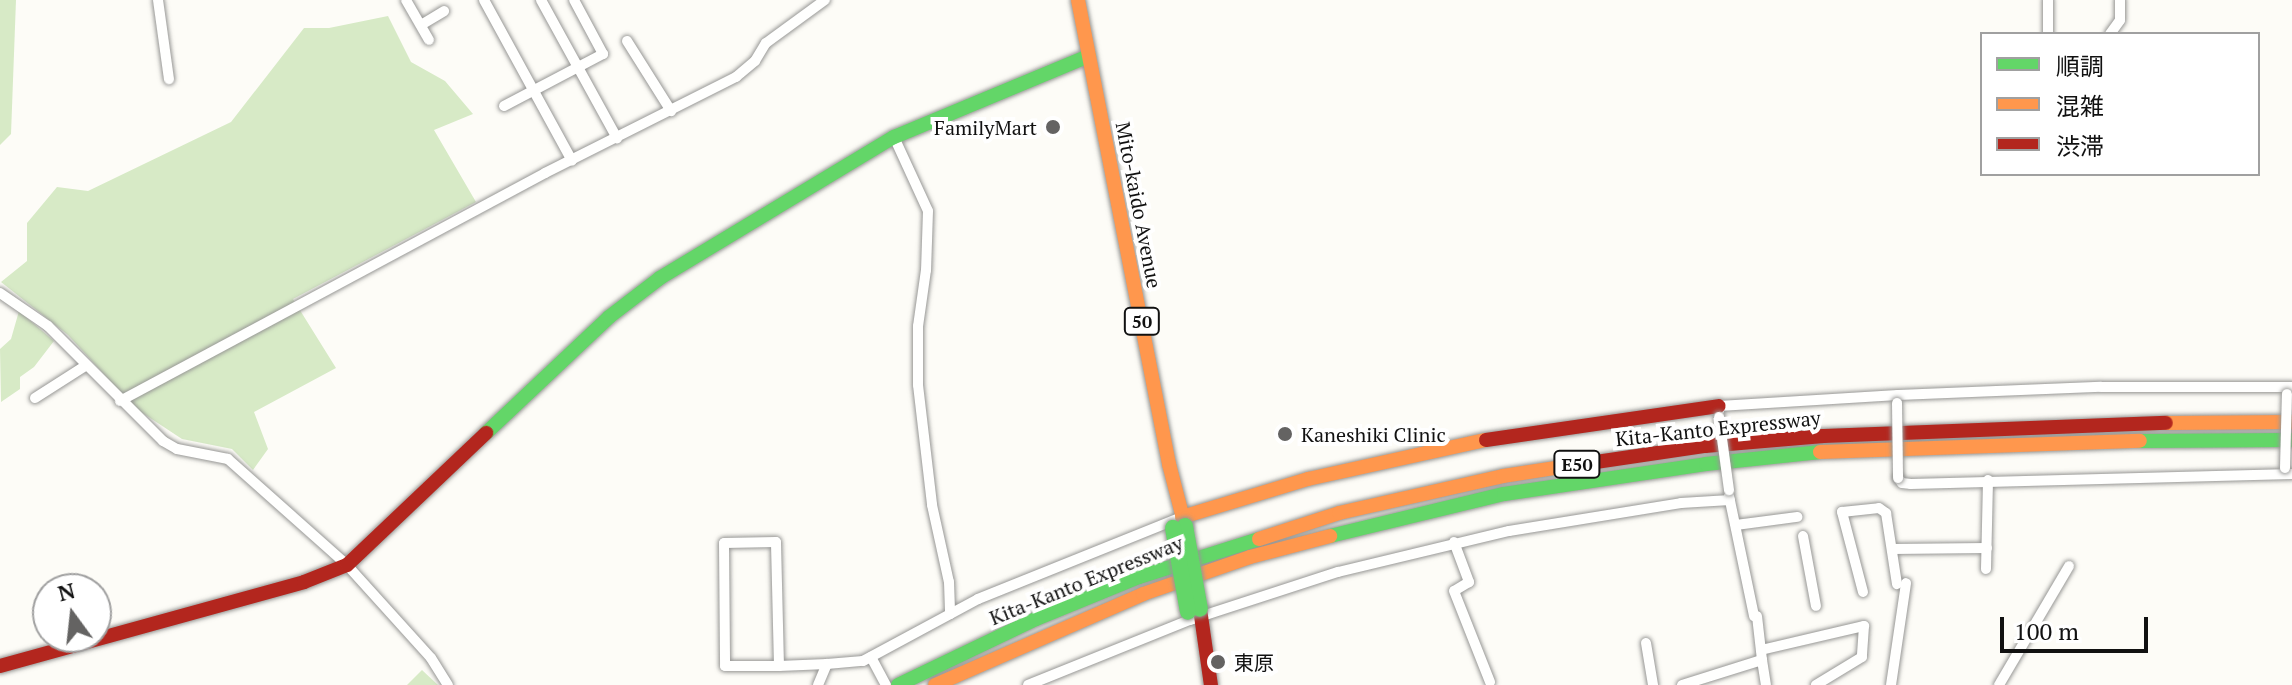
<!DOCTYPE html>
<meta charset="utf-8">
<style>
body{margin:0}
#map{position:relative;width:2292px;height:685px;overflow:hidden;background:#fdfcf7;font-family:"PT Serif","Noto Sans JP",serif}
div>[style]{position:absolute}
.forest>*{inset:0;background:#d7eac6}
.roads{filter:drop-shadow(0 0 2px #979795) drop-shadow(0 0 2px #979795)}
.street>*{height:10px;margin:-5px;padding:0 5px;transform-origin:5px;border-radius:5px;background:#fffffe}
.fast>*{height:14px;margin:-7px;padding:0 7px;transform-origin:7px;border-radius:7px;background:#63d668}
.slow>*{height:14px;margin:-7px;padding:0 7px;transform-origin:7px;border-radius:7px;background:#ff974d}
.jam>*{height:14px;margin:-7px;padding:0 7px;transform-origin:7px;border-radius:7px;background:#b3261e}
.bridges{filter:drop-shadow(0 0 2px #979795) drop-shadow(0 0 2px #979795)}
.street-bridge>*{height:10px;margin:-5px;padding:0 5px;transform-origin:5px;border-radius:5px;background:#fffffe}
.fast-bridge>*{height:16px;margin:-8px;padding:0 8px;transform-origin:8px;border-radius:8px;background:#63d668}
.dots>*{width:22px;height:22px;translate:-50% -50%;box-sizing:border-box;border:4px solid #fff;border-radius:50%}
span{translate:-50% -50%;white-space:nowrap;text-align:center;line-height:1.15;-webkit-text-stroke:8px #fff;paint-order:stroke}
.shield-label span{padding:2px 6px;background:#fff;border:2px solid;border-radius:6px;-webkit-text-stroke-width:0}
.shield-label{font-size:18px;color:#111;font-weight:700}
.poi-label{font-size:20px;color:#111}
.right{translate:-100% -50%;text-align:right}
.left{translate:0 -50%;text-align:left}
.street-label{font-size:20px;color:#111}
.legend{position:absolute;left:1980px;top:32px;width:280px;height:144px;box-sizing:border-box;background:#fff;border:2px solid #a0a0a0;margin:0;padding:10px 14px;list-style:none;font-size:24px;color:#111}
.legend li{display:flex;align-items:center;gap:16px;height:40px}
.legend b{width:40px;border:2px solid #a0a0a0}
.north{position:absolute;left:32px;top:573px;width:80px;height:80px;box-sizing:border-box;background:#fff;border:2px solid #a0a0a0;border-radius:50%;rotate:345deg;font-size:22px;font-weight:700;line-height:32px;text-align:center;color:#111}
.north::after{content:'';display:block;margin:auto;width:28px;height:36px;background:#646362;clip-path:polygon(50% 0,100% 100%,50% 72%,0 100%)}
.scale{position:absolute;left:2000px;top:617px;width:148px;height:36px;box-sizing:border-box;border:4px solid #111;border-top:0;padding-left:10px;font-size:24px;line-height:28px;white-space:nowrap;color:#111;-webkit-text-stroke:6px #fff;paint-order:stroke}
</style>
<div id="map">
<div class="forest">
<i style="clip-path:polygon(0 0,16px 0,11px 134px,0 145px)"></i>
<i style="clip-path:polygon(388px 16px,411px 62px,445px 81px,473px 114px,434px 130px,476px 202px,293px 299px,336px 368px,254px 412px,268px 449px,253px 470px,232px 449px,182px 439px,135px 408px,68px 335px,1px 282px,27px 261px,27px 223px,57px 187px,88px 191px,231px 122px,304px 28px,329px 28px)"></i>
<i style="clip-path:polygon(19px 311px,54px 341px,34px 367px,20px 377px,20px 389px,1px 402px,0 349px,11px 339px)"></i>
<i style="clip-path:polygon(422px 670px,438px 685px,407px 685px)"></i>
</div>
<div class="roads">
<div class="street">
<i style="left:158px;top:0;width:80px;rotate:82.1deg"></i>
<i style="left:406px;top:0;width:46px;rotate:60.1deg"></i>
<i style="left:484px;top:0;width:183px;rotate:61.3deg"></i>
<i style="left:541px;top:0;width:158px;rotate:61.2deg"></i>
<i style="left:421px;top:25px;width:27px;rotate:-31deg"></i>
<i style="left:2048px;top:34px;width:34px;rotate:-90deg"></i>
<i style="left:2110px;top:34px;width:17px;rotate:-54deg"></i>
<i style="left:2120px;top:20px;width:20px;rotate:-90deg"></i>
<i style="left:627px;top:41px;width:83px;rotate:57.8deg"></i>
<i style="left:504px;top:106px;width:112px;rotate:-27.7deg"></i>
<i style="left:603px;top:54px;width:61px;rotate:-118.2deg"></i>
<i style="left:894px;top:137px;width:81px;rotate:65.3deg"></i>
<i style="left:928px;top:211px;width:59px;rotate:91.9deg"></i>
<i style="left:926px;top:270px;width:57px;rotate:98.1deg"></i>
<i style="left:918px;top:326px;width:59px;rotate:90deg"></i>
<i style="left:918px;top:385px;width:121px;rotate:83.3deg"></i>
<i style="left:932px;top:505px;width:79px;rotate:77.6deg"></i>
<i style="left:949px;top:582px;width:32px;rotate:88deg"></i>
<i style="left:0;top:293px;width:58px;rotate:34.5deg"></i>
<i style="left:48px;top:326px;width:163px;rotate:45deg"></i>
<i style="left:163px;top:441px;width:16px;rotate:30deg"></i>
<i style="left:177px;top:449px;width:52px;rotate:11.1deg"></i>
<i style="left:228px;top:459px;width:159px;rotate:41.7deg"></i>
<i style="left:347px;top:565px;width:125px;rotate:47.9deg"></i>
<i style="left:431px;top:658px;width:32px;rotate:58deg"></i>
<i style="left:35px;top:398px;width:59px;rotate:-32.6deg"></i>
<i style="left:120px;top:401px;width:482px;rotate:-28.2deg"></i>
<i style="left:545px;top:173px;width:214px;rotate:-26.7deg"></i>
<i style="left:736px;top:77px;width:25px;rotate:-40deg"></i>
<i style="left:755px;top:61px;width:21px;rotate:-59deg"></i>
<i style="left:766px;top:43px;width:73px;rotate:-36.1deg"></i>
<i style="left:1719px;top:411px;width:5px;rotate:-90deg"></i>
<i style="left:1719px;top:406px;width:179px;rotate:-3.5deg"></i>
<i style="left:1898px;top:395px;width:203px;rotate:-2.3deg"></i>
<i style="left:2101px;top:387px;width:191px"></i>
<i style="left:1898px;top:478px;width:6px;rotate:51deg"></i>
<i style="left:1902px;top:483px;width:9px;rotate:6deg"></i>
<i style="left:1911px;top:484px;width:381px;rotate:-1.5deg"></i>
<i style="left:1729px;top:496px;width:123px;rotate:78.2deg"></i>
<i style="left:1736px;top:525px;width:62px;rotate:-7.5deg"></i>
<i style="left:1803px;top:536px;width:71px;rotate:79.5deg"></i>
<i style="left:1454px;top:542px;width:43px;rotate:69.4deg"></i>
<i style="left:1469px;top:582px;width:17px;rotate:149deg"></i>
<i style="left:1454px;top:591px;width:98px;rotate:68.4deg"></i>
<i style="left:1892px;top:549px;width:95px;rotate:-0.6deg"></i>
<i style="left:1986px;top:569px;width:89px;rotate:-88.7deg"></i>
<i style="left:1863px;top:592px;width:83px;rotate:-104.7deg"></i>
<i style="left:1842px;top:512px;width:37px;rotate:-6deg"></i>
<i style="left:1879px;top:508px;width:9px;rotate:36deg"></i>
<i style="left:1886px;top:513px;width:72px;rotate:81.2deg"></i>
<i style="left:1646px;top:643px;width:43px;rotate:80.5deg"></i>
<i style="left:1761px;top:650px;width:106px;rotate:-13.1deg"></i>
<i style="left:1864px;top:626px;width:31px;rotate:94deg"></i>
<i style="left:1862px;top:657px;width:54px;rotate:148.7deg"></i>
<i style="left:871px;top:657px;width:32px;rotate:62deg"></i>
<i style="left:1762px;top:660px;width:25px;rotate:81deg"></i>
<i style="left:779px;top:666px;width:124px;rotate:-91.4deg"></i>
<i style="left:776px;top:542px;width:52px;rotate:178.9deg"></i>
<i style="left:724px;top:543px;width:123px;rotate:89.5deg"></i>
<i style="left:725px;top:666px;width:54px"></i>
<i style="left:779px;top:666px;width:48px;rotate:-2.4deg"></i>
<i style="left:827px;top:664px;width:36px;rotate:-5deg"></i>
<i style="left:863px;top:661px;width:131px;rotate:-28.3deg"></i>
<i style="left:978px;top:599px;width:220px;rotate:-21.9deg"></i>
<i style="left:818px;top:685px;width:23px;rotate:-67deg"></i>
<i style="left:1028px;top:685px;width:175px;rotate:-21.9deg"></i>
<i style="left:1190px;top:620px;width:156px;rotate:-18deg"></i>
<i style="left:1338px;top:572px;width:176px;rotate:-13.5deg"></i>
<i style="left:1509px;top:531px;width:174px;rotate:-9.2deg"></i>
<i style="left:1681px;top:503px;width:49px;rotate:-3.5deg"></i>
<i style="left:1682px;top:685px;width:84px;rotate:-17.4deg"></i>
<i style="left:1762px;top:660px;width:44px;rotate:-96.5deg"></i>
<i style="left:1891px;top:685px;width:103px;rotate:-81.6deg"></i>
<i style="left:1999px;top:685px;width:138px;rotate:-59.5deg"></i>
</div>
<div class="fast">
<i style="left:486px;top:433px;width:169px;rotate:-43.3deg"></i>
<i style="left:609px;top:317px;width:64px;rotate:-37.4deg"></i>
<i style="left:660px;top:278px;width:273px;rotate:-31.1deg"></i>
<i style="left:894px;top:137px;width:211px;rotate:-22.6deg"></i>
<i style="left:2140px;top:441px;width:152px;rotate:-0.4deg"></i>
<i style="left:1330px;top:536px;width:179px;rotate:-13.6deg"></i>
<i style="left:1504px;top:494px;width:204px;rotate:-8.4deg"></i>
<i style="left:1706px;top:464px;width:115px;rotate:-6deg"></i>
<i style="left:898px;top:685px;width:153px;rotate:-25.6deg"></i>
<i style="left:1036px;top:619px;width:111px;rotate:-22.2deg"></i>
<i style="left:1139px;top:577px;width:126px;rotate:-17.6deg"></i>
</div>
<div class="slow">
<i style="left:1078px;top:0;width:473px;rotate:78.9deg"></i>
<i style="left:1169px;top:464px;width:64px;rotate:75.5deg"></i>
<i style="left:2166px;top:423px;width:126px;rotate:-0.5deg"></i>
<i style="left:1820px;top:452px;width:320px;rotate:-2deg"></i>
<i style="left:1182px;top:517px;width:132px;rotate:-16.8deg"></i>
<i style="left:1308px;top:479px;width:182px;rotate:-12.4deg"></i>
<i style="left:1259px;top:539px;width:84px;rotate:-18deg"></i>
<i style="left:1339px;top:513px;width:168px;rotate:-12.7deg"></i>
<i style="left:1503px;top:476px;width:60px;rotate:-8.7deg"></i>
<i style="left:935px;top:685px;width:227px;rotate:-23.6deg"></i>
<i style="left:1143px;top:594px;width:113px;rotate:-19.1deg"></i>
<i style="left:1250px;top:557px;width:83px;rotate:-14.7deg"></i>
</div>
<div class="jam">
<i style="left:1486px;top:440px;width:235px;rotate:-8.3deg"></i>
<i style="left:1562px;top:467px;width:145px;rotate:-8.4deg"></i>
<i style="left:1705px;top:446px;width:119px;rotate:-4.8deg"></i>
<i style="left:1824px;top:436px;width:342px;rotate:-2.2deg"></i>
<i style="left:1200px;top:609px;width:77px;rotate:81.8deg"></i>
<i style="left:0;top:666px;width:315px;rotate:-15.4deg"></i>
<i style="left:304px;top:582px;width:46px;rotate:-21.6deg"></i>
<i style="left:347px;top:565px;width:192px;rotate:-43.5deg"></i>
</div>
</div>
<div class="bridges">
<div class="street-bridge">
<i style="left:1897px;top:403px;width:75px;rotate:89.2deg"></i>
<i style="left:1719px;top:417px;width:74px;rotate:82.2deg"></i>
<i style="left:2285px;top:468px;width:74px;rotate:-88.5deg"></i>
</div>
<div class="fast-bridge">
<i style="left:1185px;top:526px;width:84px;rotate:79.8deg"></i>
<i style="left:1173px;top:528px;width:85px;rotate:79.9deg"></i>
</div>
</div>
<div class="dots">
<i style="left:1053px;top:127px;background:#646362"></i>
<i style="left:1285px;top:434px;background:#646362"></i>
<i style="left:1218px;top:662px;background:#646362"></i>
</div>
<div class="shield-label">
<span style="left:1142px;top:321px">50</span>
<span style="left:1577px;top:464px">E50</span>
</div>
<div class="poi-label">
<span class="right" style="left:1037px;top:127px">FamilyMart</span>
<span class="left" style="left:1301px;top:434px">Kaneshiki Clinic</span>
<span class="left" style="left:1234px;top:662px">東原</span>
</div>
<div class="street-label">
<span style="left:1139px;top:205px;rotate:79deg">Mito-kaido Avenue</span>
<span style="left:1718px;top:428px;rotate:-6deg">Kita-Kanto Expressway</span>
<span style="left:1086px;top:580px;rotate:-22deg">Kita-Kanto Expressway</span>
</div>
<ul class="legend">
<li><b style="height:10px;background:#63d668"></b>順調</li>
<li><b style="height:10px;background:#ff974d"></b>混雑</li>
<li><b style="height:10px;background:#b3261e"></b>渋滞</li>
</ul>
<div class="north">N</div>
<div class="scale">100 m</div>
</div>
